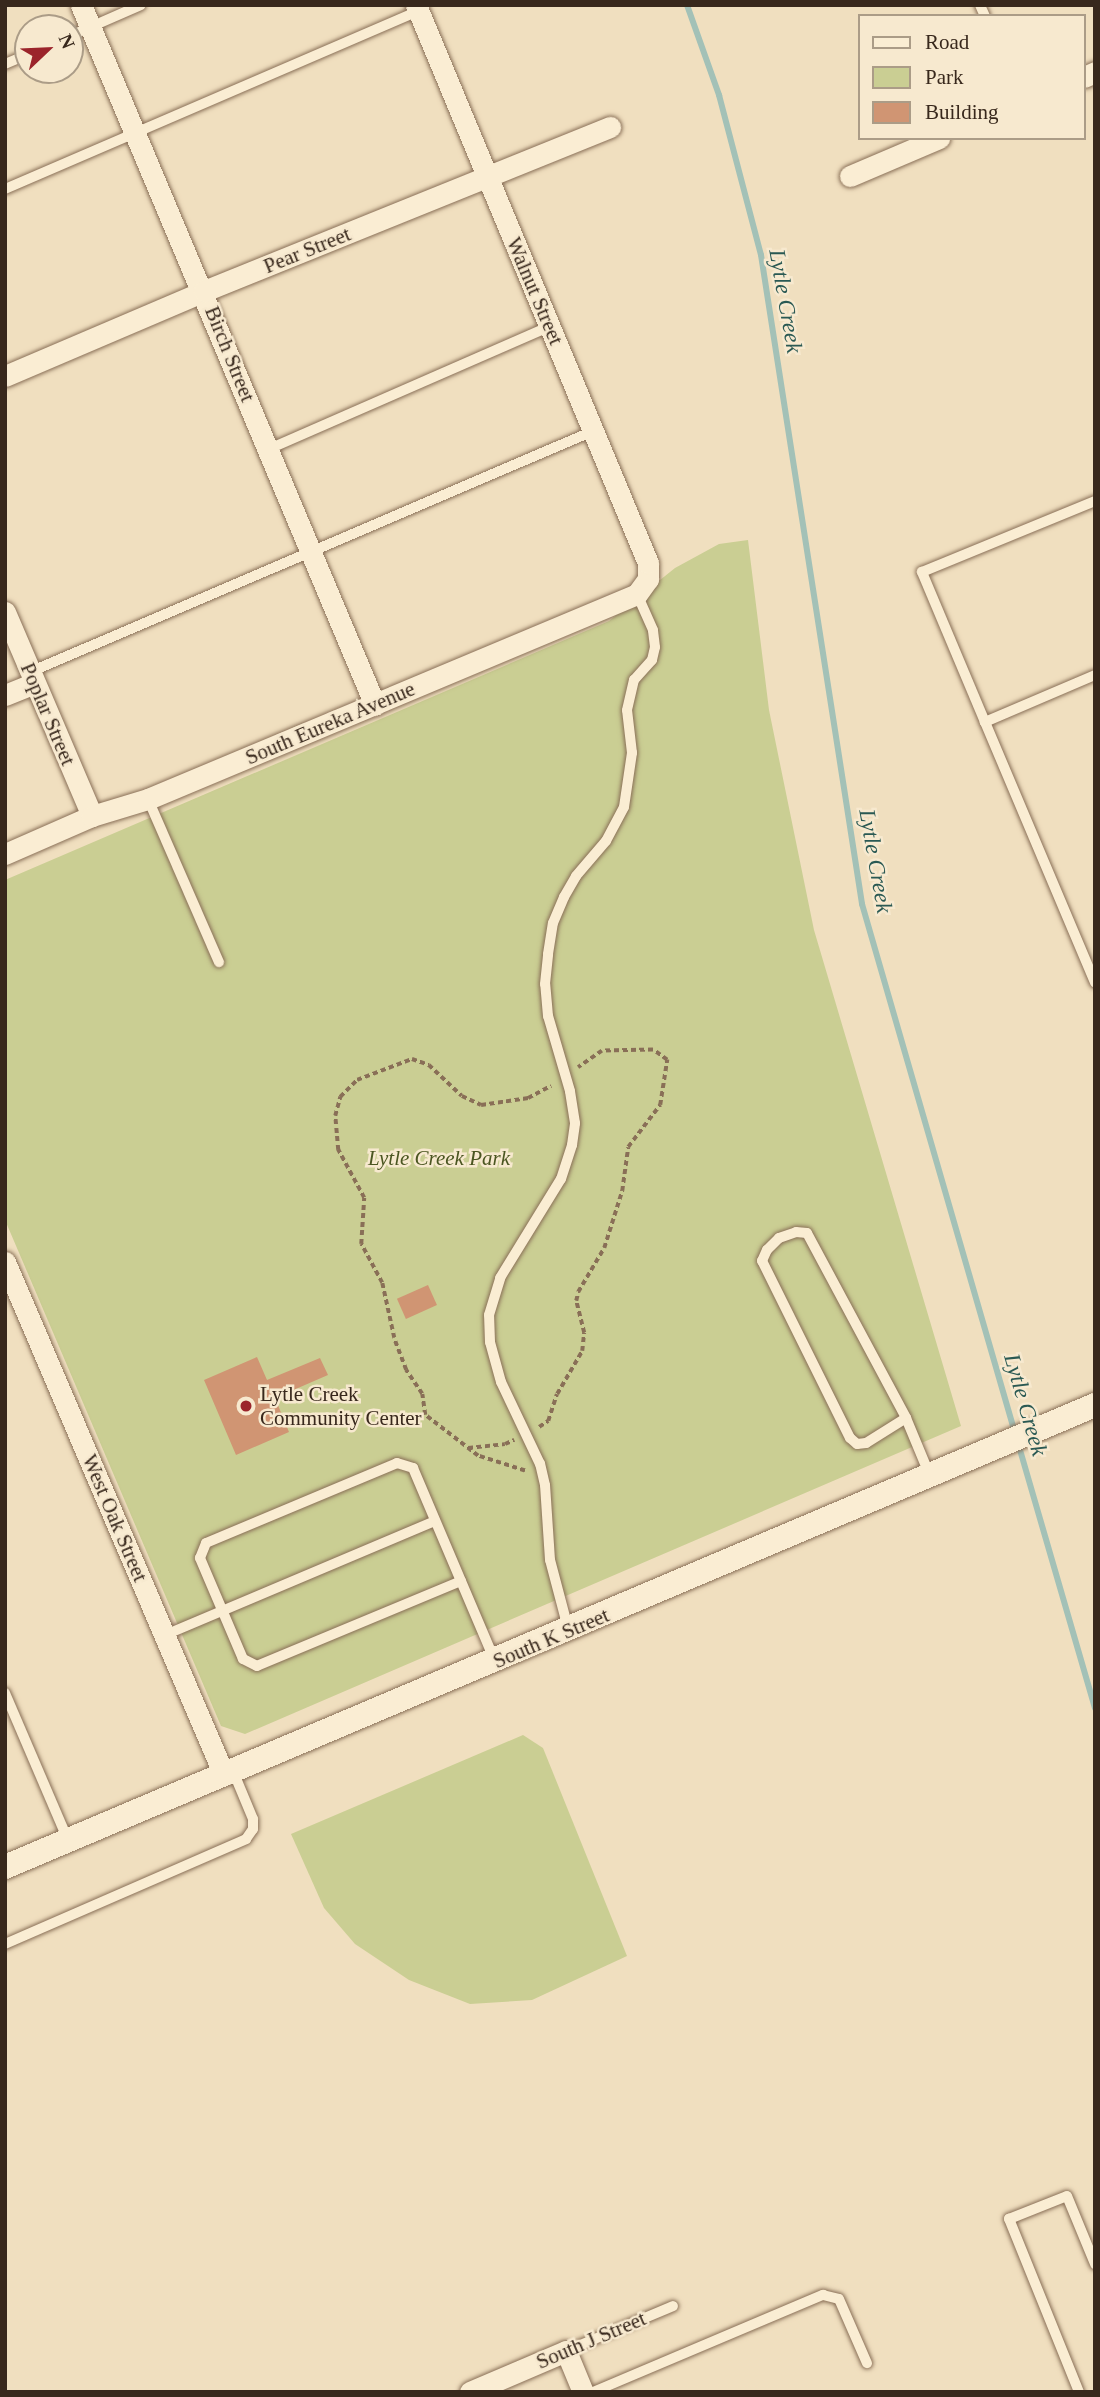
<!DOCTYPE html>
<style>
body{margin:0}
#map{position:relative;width:1100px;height:2397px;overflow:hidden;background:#f0dfbf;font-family:Georgia,serif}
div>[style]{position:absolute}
.green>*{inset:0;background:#cace93}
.stream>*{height:6px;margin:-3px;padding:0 3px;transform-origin:3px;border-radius:3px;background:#a3c1b7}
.building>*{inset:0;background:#d09573;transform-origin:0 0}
.path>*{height:3.5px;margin-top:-1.75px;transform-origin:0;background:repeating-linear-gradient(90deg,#896f57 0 5px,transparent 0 8.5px)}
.roads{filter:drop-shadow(0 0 2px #896f57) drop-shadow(0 0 2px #896f57)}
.service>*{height:10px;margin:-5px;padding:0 5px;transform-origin:5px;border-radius:5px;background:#faedd3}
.minor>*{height:21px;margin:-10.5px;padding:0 10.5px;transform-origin:10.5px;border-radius:10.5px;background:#faedd3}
.tertiary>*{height:24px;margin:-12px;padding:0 12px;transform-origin:12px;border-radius:12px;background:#faedd3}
.dots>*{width:19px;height:19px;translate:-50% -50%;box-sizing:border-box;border:4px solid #f7e9cf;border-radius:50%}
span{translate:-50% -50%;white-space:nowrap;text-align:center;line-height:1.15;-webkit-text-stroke:5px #f7e9cf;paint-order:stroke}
.street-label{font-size:21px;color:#38281c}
.park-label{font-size:21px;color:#4b5621;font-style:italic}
.poi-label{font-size:21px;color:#38281c}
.left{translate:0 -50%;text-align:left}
.water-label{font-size:23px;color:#2a5953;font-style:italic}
.frame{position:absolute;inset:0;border:7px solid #38281c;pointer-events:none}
.legend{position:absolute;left:858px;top:14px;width:228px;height:126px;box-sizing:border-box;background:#f7e9cf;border:2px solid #ab9c87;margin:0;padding:9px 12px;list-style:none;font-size:21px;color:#38281c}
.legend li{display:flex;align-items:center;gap:14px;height:35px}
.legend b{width:35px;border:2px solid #ab9c87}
.north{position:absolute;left:14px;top:14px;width:70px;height:70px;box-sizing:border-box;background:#f7e9cf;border:2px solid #ab9c87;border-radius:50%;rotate:67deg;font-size:19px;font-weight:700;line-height:28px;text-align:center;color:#38281c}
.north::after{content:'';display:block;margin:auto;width:24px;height:32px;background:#9b242b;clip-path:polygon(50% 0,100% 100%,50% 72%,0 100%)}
</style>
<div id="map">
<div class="green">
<i style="clip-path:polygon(748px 540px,769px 710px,814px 930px,961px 1426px,245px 1734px,221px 1726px,5px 1220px,5px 880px,609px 621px,675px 568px,719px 544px)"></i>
<i style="clip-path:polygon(523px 1735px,543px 1748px,627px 1956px,532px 2000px,470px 2004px,409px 1980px,355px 1944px,324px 1908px,291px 1834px)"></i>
</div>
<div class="stream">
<i style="left:687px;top:5px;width:96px;rotate:70.4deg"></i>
<i style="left:719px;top:95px;width:165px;rotate:75.3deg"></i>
<i style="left:761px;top:255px;width:657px;rotate:81.15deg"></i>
<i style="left:862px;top:904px;width:551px;rotate:73.87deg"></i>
<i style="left:1018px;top:1443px;width:276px;rotate:73.8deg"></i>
</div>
<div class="building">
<i style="left:428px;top:1285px;width:22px;height:34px;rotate:66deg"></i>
<i style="clip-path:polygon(257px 1357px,267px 1380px,320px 1358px,328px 1375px,275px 1398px,289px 1432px,236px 1455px,204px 1380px)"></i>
</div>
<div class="path">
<i style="left:539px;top:1427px;width:11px;rotate:-34deg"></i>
<i style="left:548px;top:1421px;width:28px;rotate:-72deg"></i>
<i style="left:557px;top:1394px;width:50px;rotate:-59.8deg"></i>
<i style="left:582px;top:1351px;width:18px;rotate:-84deg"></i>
<i style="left:584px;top:1333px;width:33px;rotate:-104deg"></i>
<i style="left:576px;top:1301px;width:9px;rotate:-77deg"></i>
<i style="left:578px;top:1292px;width:51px;rotate:-59.4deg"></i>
<i style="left:604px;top:1248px;width:60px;rotate:-72.5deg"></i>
<i style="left:622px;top:1191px;width:44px;rotate:-82.2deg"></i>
<i style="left:628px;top:1147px;width:53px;rotate:-52.7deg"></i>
<i style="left:660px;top:1105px;width:46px;rotate:-81.2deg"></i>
<i style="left:667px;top:1060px;width:17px;rotate:-144deg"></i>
<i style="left:653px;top:1050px;width:51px;rotate:178.9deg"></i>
<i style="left:602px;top:1051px;width:29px;rotate:145deg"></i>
<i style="left:468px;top:1448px;width:37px;rotate:-6deg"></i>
<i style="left:505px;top:1444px;width:10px;rotate:-24deg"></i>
<i style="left:525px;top:1471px;width:49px;rotate:-162.3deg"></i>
<i style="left:478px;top:1456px;width:67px;rotate:-142.3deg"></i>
<i style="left:425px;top:1415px;width:21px;rotate:-98deg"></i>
<i style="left:422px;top:1394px;width:29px;rotate:-124deg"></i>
<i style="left:406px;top:1370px;width:34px;rotate:-111deg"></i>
<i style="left:394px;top:1338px;width:56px;rotate:-102.3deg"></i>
<i style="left:382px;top:1283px;width:44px;rotate:-118.3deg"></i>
<i style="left:361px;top:1244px;width:46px;rotate:-86.3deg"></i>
<i style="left:364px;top:1198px;width:55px;rotate:-118.4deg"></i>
<i style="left:338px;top:1150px;width:34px;rotate:-95deg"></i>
<i style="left:335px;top:1116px;width:20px;rotate:-75deg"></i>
<i style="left:340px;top:1097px;width:24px;rotate:-45deg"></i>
<i style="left:357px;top:1080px;width:59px;rotate:-20.9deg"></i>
<i style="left:412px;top:1059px;width:18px;rotate:19deg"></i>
<i style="left:429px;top:1065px;width:45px;rotate:43.2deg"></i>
<i style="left:462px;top:1096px;width:21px;rotate:25deg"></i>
<i style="left:481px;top:1105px;width:48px;rotate:-8.5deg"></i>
<i style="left:528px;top:1098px;width:26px;rotate:-28deg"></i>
</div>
<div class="roads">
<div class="service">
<i style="left:980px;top:5px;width:12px;rotate:66deg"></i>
<i style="left:70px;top:36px;width:77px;rotate:-23.6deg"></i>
<i style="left:5px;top:64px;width:25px;rotate:-23deg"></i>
<i style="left:5px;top:189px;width:450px;rotate:-23.3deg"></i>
<i style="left:269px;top:449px;width:307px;rotate:-23.6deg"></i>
<i style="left:30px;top:672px;width:612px;rotate:-23.17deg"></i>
<i style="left:1095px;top:675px;width:120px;rotate:156.9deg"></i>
<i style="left:985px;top:722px;width:283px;rotate:67.1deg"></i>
<i style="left:985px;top:722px;width:163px;rotate:-112.8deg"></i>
<i style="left:922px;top:572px;width:187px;rotate:-22.3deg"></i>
<i style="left:148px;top:799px;width:178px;rotate:66.5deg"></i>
<i style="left:906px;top:1418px;width:47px;rotate:148deg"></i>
<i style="left:866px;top:1443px;width:9px;rotate:174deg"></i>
<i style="left:857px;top:1444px;width:9px;rotate:-139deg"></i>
<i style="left:850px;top:1438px;width:198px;rotate:-116.4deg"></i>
<i style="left:762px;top:1261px;width:12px;rotate:-66deg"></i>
<i style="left:767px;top:1250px;width:17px;rotate:-45deg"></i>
<i style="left:779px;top:1238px;width:18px;rotate:-19deg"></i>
<i style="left:796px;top:1232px;width:11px;rotate:5deg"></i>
<i style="left:807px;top:1233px;width:210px;rotate:61.8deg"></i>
<i style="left:906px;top:1418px;width:63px;rotate:67.5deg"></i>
<i style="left:461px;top:1581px;width:221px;rotate:157.4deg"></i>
<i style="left:257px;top:1666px;width:16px;rotate:-153deg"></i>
<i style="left:243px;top:1659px;width:110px;rotate:-113.1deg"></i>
<i style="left:200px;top:1558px;width:16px;rotate:-68deg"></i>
<i style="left:206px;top:1543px;width:207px;rotate:-22.7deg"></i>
<i style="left:397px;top:1463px;width:17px;rotate:17deg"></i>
<i style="left:413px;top:1468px;width:210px;rotate:67deg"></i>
<i style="left:568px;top:1628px;width:70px;rotate:-104.8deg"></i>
<i style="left:550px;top:1560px;width:75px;rotate:-93.8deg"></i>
<i style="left:545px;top:1485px;width:22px;rotate:-103deg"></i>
<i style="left:540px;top:1464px;width:91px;rotate:-115.4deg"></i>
<i style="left:501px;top:1382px;width:41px;rotate:-105.4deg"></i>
<i style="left:490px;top:1342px;width:27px;rotate:-92deg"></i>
<i style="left:489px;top:1315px;width:39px;rotate:-73deg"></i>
<i style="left:500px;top:1278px;width:116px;rotate:-58.4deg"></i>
<i style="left:561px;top:1179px;width:36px;rotate:-72deg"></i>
<i style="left:572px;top:1145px;width:22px;rotate:-82deg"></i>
<i style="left:575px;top:1123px;width:32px;rotate:-99deg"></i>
<i style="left:570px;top:1091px;width:78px;rotate:-106.3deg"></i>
<i style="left:548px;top:1016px;width:32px;rotate:-95deg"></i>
<i style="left:545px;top:984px;width:30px;rotate:-84deg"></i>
<i style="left:548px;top:954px;width:31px;rotate:-81deg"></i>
<i style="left:553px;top:923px;width:28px;rotate:-67deg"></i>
<i style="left:564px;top:897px;width:24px;rotate:-60deg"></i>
<i style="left:576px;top:876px;width:46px;rotate:-49.4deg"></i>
<i style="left:606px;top:841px;width:38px;rotate:-62deg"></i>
<i style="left:624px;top:807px;width:55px;rotate:-81.6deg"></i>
<i style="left:632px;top:753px;width:43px;rotate:-96.6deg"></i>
<i style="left:627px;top:710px;width:31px;rotate:-77deg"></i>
<i style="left:634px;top:680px;width:27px;rotate:-48deg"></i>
<i style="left:652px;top:660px;width:13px;rotate:-77deg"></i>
<i style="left:655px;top:647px;width:17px;rotate:-97deg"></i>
<i style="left:653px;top:630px;width:39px;rotate:-114deg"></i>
<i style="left:165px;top:1635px;width:293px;rotate:-22.9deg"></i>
<i style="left:5px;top:1693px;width:160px;rotate:66.8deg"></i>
<i style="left:5px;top:1944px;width:263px;rotate:-23.5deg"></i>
<i style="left:246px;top:1839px;width:12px;rotate:-55deg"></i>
<i style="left:253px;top:1829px;width:10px;rotate:-90deg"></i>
<i style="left:253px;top:1819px;width:52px;rotate:-112.6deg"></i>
<i style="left:566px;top:2351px;width:116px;rotate:-22.8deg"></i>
<i style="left:593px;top:2392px;width:250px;rotate:-22.9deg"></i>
<i style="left:823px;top:2295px;width:16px;rotate:14deg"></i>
<i style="left:839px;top:2299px;width:70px;rotate:66.4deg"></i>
<i style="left:1079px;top:2392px;width:187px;rotate:-112deg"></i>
<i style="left:1009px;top:2219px;width:62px;rotate:-21.6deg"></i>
<i style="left:1067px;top:2196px;width:74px;rotate:67.6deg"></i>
</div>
<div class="minor">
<i style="left:81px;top:5px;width:759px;rotate:67.22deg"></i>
<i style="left:1084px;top:77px;width:12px;rotate:-24deg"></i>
<i style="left:850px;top:176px;width:97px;rotate:-23.1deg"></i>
<i style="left:5px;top:376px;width:216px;rotate:-23.1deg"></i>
<i style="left:204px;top:291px;width:438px;rotate:-22deg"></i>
<i style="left:5px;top:612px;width:222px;rotate:66.9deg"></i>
<i style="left:5px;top:695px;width:32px;rotate:-22deg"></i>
<i style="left:5px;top:854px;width:95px;rotate:-23.6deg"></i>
<i style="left:92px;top:816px;width:59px;rotate:-16.9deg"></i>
<i style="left:148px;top:799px;width:530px;rotate:-22.74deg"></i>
<i style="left:637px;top:594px;width:19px;rotate:-54deg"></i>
<i style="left:648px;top:579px;width:16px;rotate:-90deg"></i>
<i style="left:648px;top:563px;width:604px;rotate:-112.58deg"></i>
<i style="left:5px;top:1262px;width:558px;rotate:66.88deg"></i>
<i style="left:470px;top:2392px;width:104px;rotate:-23.1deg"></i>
<i style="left:566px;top:2351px;width:44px;rotate:67.5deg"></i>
</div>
<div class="tertiary">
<i style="left:5px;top:1867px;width:1184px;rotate:-22.97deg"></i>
</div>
</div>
<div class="dots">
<i style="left:246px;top:1406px;background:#9b242b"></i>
</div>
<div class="street-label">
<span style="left:307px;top:250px;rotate:-22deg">Pear Street</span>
<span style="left:535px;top:291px;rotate:67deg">Walnut Street</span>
<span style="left:230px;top:354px;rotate:68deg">Birch Street</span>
<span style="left:48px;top:714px;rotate:67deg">Poplar Street</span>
<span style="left:330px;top:723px;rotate:-23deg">South Eureka Avenue</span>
<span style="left:115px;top:1518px;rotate:67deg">West Oak Street</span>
<span style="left:551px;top:1638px;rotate:-23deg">South K Street</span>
<span style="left:591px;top:2340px;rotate:-23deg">South J Street</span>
</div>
<div class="park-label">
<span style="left:439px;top:1158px">Lytle Creek Park</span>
</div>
<div class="poi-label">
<span class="left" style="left:260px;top:1406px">Lytle Creek<br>Community Center</span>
</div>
<div class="water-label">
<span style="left:785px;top:301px;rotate:80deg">Lytle Creek</span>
<span style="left:875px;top:861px;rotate:80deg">Lytle Creek</span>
<span style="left:1025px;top:1405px;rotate:74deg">Lytle Creek</span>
</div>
<div class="frame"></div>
<ul class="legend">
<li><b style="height:9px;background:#faedd3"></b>Road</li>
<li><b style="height:19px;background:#cace93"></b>Park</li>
<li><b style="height:19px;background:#d09573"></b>Building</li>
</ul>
<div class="north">N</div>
</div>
